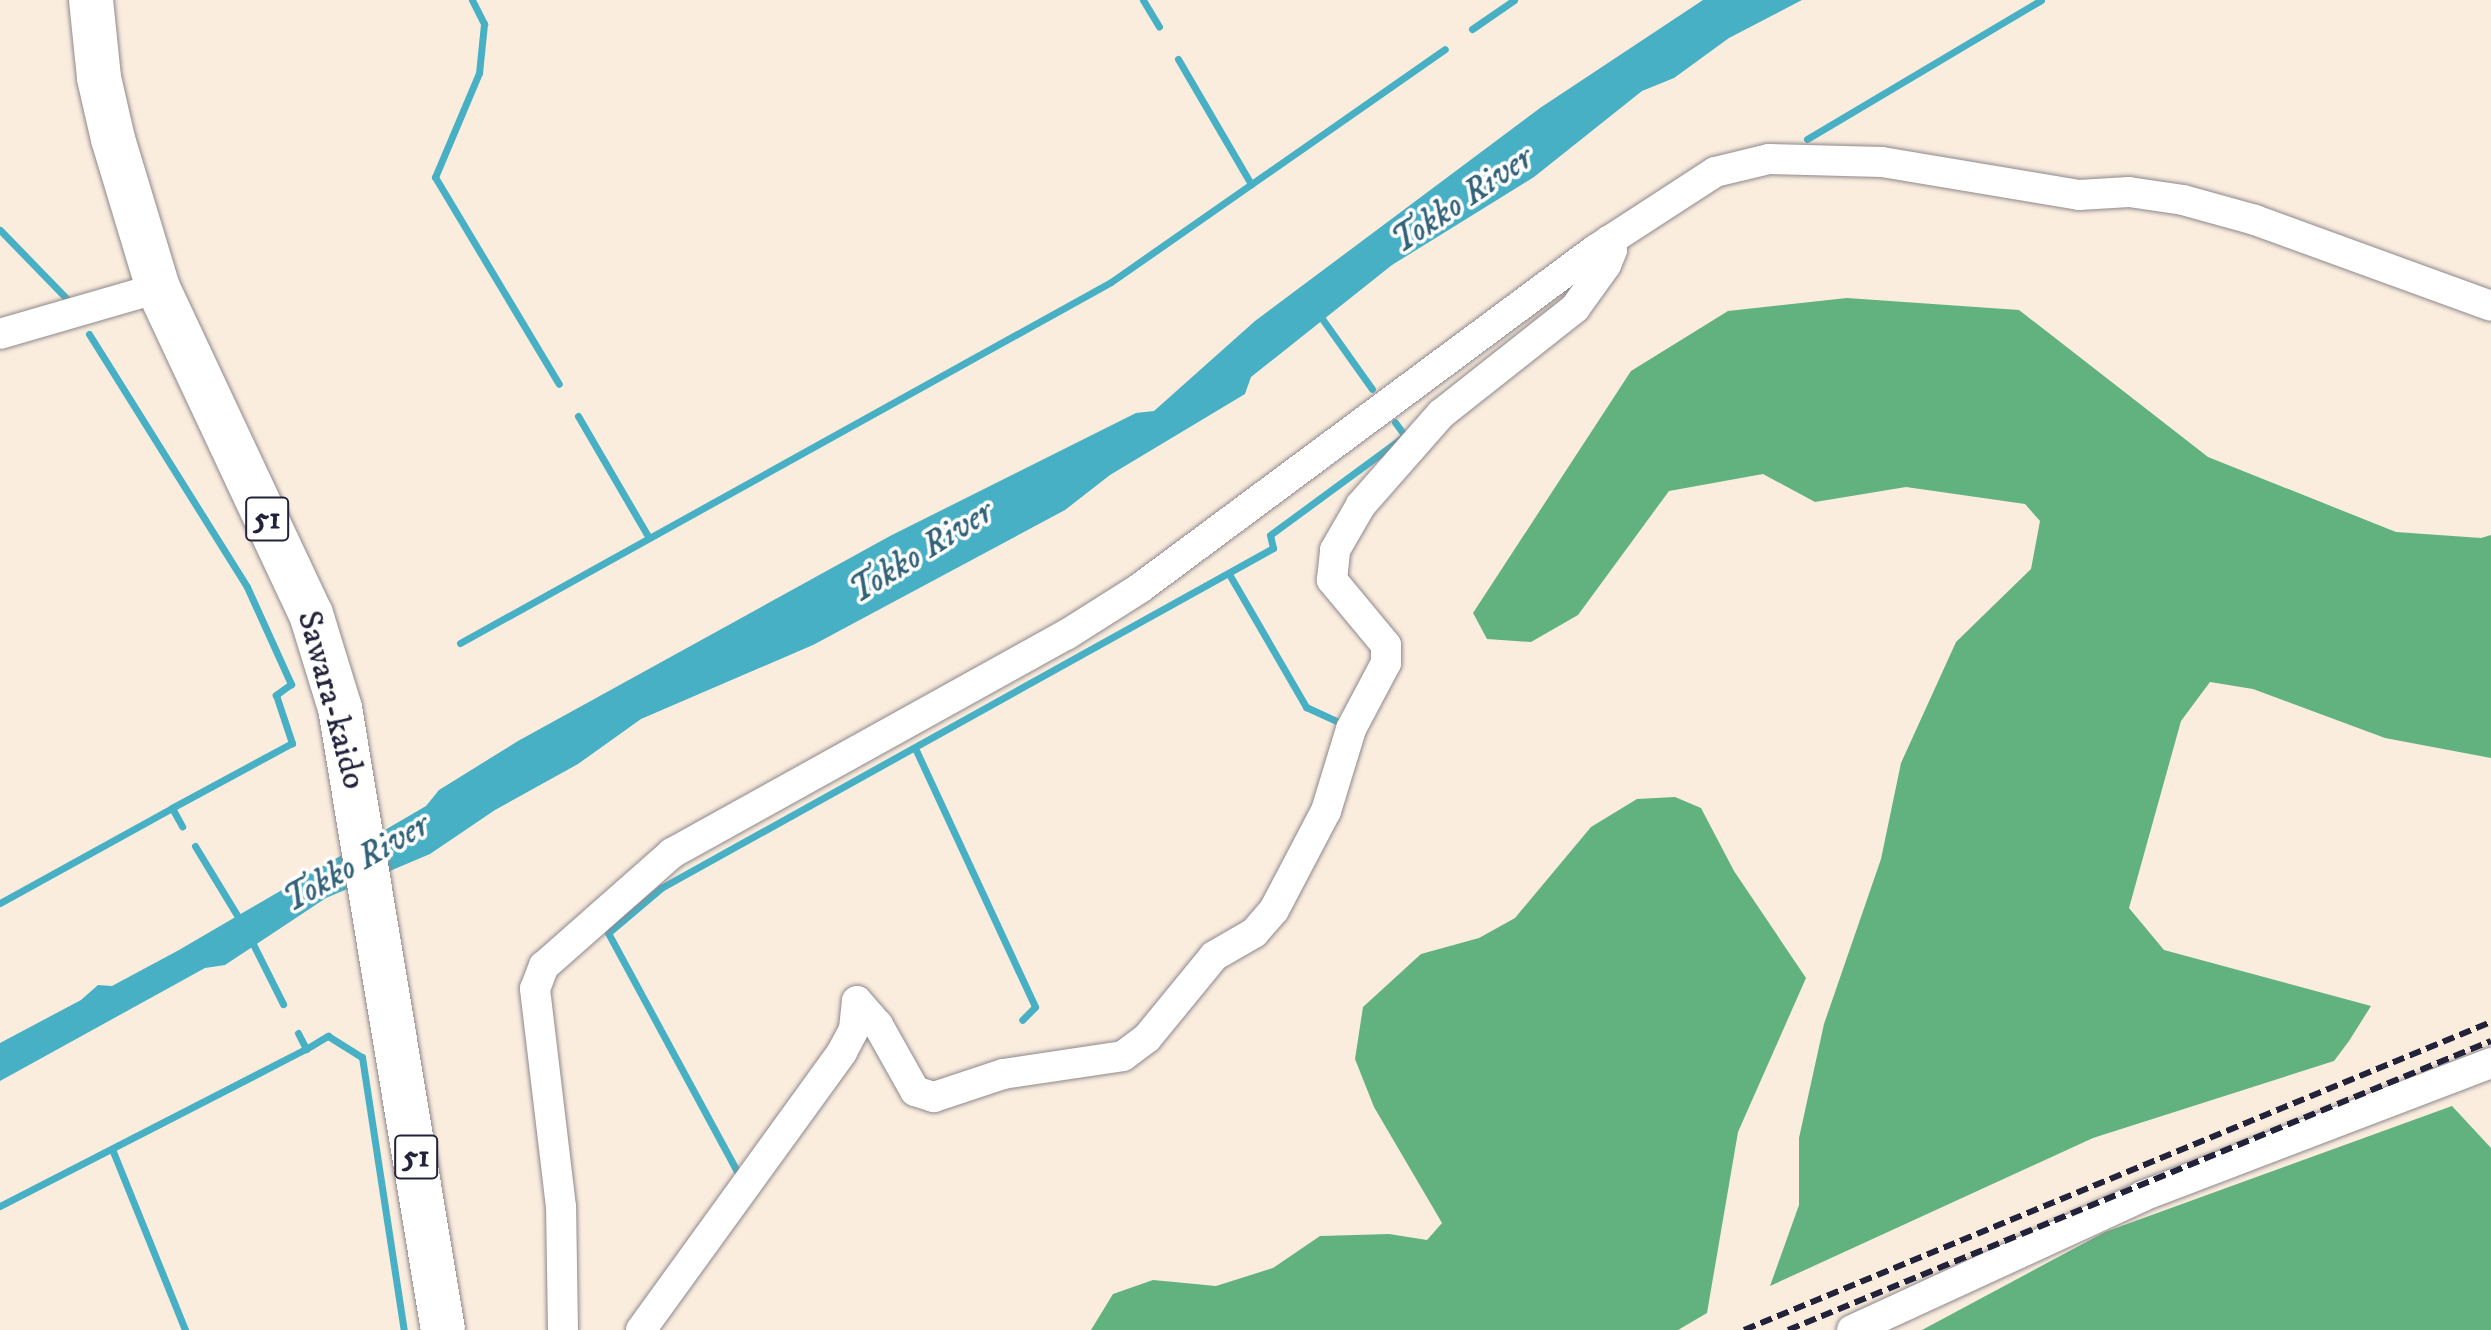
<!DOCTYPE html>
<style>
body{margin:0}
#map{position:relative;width:2491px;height:1330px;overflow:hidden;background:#faedde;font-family:"IM FELL DW Pica",serif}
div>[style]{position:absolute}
.forest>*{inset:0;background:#61b27e}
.water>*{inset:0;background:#47b0c5}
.stream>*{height:7px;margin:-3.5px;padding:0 3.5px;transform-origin:3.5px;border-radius:3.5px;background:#47b0c5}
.roads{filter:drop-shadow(0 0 2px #8e888c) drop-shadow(0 0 2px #8e888c)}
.minor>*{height:30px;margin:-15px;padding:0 15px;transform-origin:15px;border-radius:15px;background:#fff}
.highway>*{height:44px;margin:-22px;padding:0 22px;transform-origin:22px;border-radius:22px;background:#fff}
.rail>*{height:6px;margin-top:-3px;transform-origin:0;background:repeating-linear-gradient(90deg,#22223b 0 12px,transparent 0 18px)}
span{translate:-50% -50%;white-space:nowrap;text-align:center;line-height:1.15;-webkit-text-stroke:7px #fff;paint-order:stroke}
.shield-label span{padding:2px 6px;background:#fff;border:2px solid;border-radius:6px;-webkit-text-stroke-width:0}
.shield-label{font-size:32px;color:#22223b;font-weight:700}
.street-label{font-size:34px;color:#22223b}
.water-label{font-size:36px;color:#336279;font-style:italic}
</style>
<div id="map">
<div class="forest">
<i style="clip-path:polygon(1847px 298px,2019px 310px,2208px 457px,2396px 532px,2481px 538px,2491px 535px,2491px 758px,2385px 738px,2253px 689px,2210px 682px,2181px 721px,2129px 908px,2164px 950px,2371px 1006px,2349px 1041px,2334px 1061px,2093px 1138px,1770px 1286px,1799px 1205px,1799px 1138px,1824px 1024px,1881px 859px,1901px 763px,1956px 642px,2031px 569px,2040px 521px,2025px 504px,1906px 487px,1815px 502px,1763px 474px,1669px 491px,1578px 615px,1531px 642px,1487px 639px,1473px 613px,1631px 371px,1728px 311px)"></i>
<i style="clip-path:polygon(1675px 797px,1701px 808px,1734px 871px,1806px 978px,1738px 1132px,1707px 1313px,1678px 1330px,1091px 1330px,1113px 1294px,1153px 1280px,1216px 1286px,1273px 1268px,1320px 1236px,1389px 1234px,1427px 1240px,1442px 1223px,1374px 1107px,1355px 1059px,1363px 1007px,1421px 954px,1479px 938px,1515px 918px,1591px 827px,1637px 799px)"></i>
<i style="clip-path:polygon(2452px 1106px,2491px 1148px,2491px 1330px,1922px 1330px,2105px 1232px)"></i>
</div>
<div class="water">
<i style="clip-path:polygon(1703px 0,1802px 0,1729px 38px,1674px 78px,1642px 91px,1534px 177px,1392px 265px,1251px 377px,1245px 394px,1110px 475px,1065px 510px,813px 645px,641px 719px,578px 764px,495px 810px,430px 854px,326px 898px,225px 965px,205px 968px,0 1081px,0 1043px,81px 1000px,98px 985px,112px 986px,179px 950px,426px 806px,439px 790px,518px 741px,890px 536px,1136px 413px,1154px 411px,1255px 321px,1540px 108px)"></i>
</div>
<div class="stream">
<i style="left:472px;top:0;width:27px;rotate:63deg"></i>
<i style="left:484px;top:24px;width:49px;rotate:95.8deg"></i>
<i style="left:479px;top:73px;width:113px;rotate:112.9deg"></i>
<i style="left:435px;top:177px;width:241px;rotate:59.1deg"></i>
<i style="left:1143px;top:0;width:31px;rotate:59deg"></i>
<i style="left:1472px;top:29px;width:51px;rotate:-34.6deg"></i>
<i style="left:1178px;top:59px;width:145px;rotate:59.7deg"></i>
<i style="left:1807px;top:139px;width:272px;rotate:-30.7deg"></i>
<i style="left:0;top:230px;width:96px;rotate:45.8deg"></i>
<i style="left:1318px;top:313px;width:93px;rotate:54.6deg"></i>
<i style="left:89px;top:334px;width:298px;rotate:58deg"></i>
<i style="left:247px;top:587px;width:107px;rotate:65.6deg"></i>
<i style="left:291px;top:684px;width:19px;rotate:144deg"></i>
<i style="left:276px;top:695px;width:51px;rotate:71.6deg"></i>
<i style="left:292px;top:743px;width:136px;rotate:151.6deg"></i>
<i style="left:172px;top:808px;width:21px;rotate:61deg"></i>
<i style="left:578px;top:416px;width:141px;rotate:59.8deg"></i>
<i style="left:1229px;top:574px;width:154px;rotate:59.9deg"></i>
<i style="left:1306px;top:707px;width:41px;rotate:24.7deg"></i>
<i style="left:460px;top:643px;width:744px;rotate:-29.01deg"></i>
<i style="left:1111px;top:282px;width:407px;rotate:-34.9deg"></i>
<i style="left:915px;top:748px;width:285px;rotate:65.1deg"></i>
<i style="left:1035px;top:1007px;width:18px;rotate:135deg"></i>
<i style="left:195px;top:846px;width:87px;rotate:58.7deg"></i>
<i style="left:0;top:903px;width:196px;rotate:-28.9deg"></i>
<i style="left:250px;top:938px;width:74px;rotate:63.4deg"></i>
<i style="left:298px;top:1033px;width:18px;rotate:63deg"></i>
<i style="left:306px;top:1049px;width:26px;rotate:-31deg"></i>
<i style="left:328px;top:1036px;width:40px;rotate:32deg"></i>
<i style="left:362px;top:1057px;width:276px;rotate:81.3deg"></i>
<i style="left:112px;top:1149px;width:195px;rotate:68deg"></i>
<i style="left:739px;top:1175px;width:275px;rotate:-118.4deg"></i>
<i style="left:608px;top:933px;width:70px;rotate:-40.3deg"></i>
<i style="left:661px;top:888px;width:700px;rotate:-29.05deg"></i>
<i style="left:1273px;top:548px;width:13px;rotate:-103deg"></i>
<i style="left:1270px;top:535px;width:167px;rotate:-36.3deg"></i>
<i style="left:1405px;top:436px;width:17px;rotate:-126deg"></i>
<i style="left:0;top:1206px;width:344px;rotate:-27.2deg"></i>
</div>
<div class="roads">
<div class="minor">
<i style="left:0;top:334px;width:165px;rotate:-16.2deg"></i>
<i style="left:563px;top:1330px;width:123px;rotate:-90.9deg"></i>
<i style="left:561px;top:1207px;width:220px;rotate:-96.8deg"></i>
<i style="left:535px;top:989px;width:25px;rotate:-69deg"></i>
<i style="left:544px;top:966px;width:171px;rotate:-41.4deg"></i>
<i style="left:672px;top:853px;width:450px;rotate:-29deg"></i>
<i style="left:1066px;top:635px;width:88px;rotate:-32.4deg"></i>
<i style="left:1140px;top:588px;width:567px;rotate:-36.61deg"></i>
<i style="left:1595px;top:250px;width:143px;rotate:-33deg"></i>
<i style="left:1715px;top:172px;width:56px;rotate:-13.5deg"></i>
<i style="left:1769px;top:159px;width:113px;rotate:1.5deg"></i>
<i style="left:1882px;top:162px;width:200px;rotate:9.5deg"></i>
<i style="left:2079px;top:195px;width:50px;rotate:-3.4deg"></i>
<i style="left:2129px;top:192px;width:55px;rotate:8.4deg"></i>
<i style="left:2183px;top:200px;width:75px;rotate:15.5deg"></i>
<i style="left:2255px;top:220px;width:251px;rotate:20deg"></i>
<i style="left:641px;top:1330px;width:343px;rotate:-54.1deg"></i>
<i style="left:842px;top:1052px;width:26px;rotate:-62deg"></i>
<i style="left:854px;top:1029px;width:28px;rotate:-84deg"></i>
<i style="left:857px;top:1001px;width:32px;rotate:49deg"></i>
<i style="left:878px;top:1025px;width:76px;rotate:60.7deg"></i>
<i style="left:915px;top:1091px;width:20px;rotate:18deg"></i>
<i style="left:934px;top:1097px;width:73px;rotate:-18.4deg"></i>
<i style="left:1003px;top:1074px;width:121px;rotate:-8.5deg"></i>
<i style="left:1123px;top:1056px;width:30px;rotate:-37deg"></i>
<i style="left:1147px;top:1038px;width:106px;rotate:-50.7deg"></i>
<i style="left:1214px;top:956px;width:46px;rotate:-29.9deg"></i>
<i style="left:1254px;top:933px;width:30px;rotate:-49deg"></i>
<i style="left:1274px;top:910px;width:112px;rotate:-62.3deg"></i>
<i style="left:1326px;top:811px;width:86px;rotate:-73deg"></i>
<i style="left:1351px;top:729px;width:75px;rotate:-62.1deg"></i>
<i style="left:1386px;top:663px;width:18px;rotate:-90deg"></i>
<i style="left:1386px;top:645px;width:85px;rotate:-129.7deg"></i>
<i style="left:1332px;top:580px;width:30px;rotate:-84deg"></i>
<i style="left:1335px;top:550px;width:52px;rotate:-60deg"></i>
<i style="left:1361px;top:505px;width:121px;rotate:-48.7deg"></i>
<i style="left:1441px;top:414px;width:171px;rotate:-38.3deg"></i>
<i style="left:1575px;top:308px;width:53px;rotate:-54.2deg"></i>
<i style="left:1606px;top:265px;width:16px;rotate:-68deg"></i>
<i style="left:1612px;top:250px;width:10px;rotate:-107deg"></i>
<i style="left:1852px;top:1330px;width:320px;rotate:-24.7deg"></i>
<i style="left:2143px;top:1196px;width:373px;rotate:-20.9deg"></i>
</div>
<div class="highway">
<i style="left:91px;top:0;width:78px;rotate:84.1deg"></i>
<i style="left:99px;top:78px;width:63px;rotate:77.1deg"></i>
<i style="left:113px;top:139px;width:156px;rotate:73.2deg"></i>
<i style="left:158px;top:288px;width:360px;rotate:64.9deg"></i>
<i style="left:311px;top:614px;width:98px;rotate:72.9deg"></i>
<i style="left:340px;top:708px;width:630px;rotate:80.6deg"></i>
</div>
</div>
<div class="rail">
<i style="left:1744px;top:1330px;width:808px;rotate:-22.41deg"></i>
<i style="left:1788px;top:1330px;width:760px;rotate:-22.35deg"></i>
</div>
<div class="shield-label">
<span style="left:267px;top:519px">51</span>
<span style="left:416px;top:1157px">51</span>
</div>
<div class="street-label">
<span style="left:331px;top:700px;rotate:75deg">Sawara-kaido</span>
</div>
<div class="water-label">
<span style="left:1462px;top:200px;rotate:-34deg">Tokko River</span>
<span style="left:921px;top:552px;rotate:-32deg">Tokko River</span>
<span style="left:356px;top:863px;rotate:-30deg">Tokko River</span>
</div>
</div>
